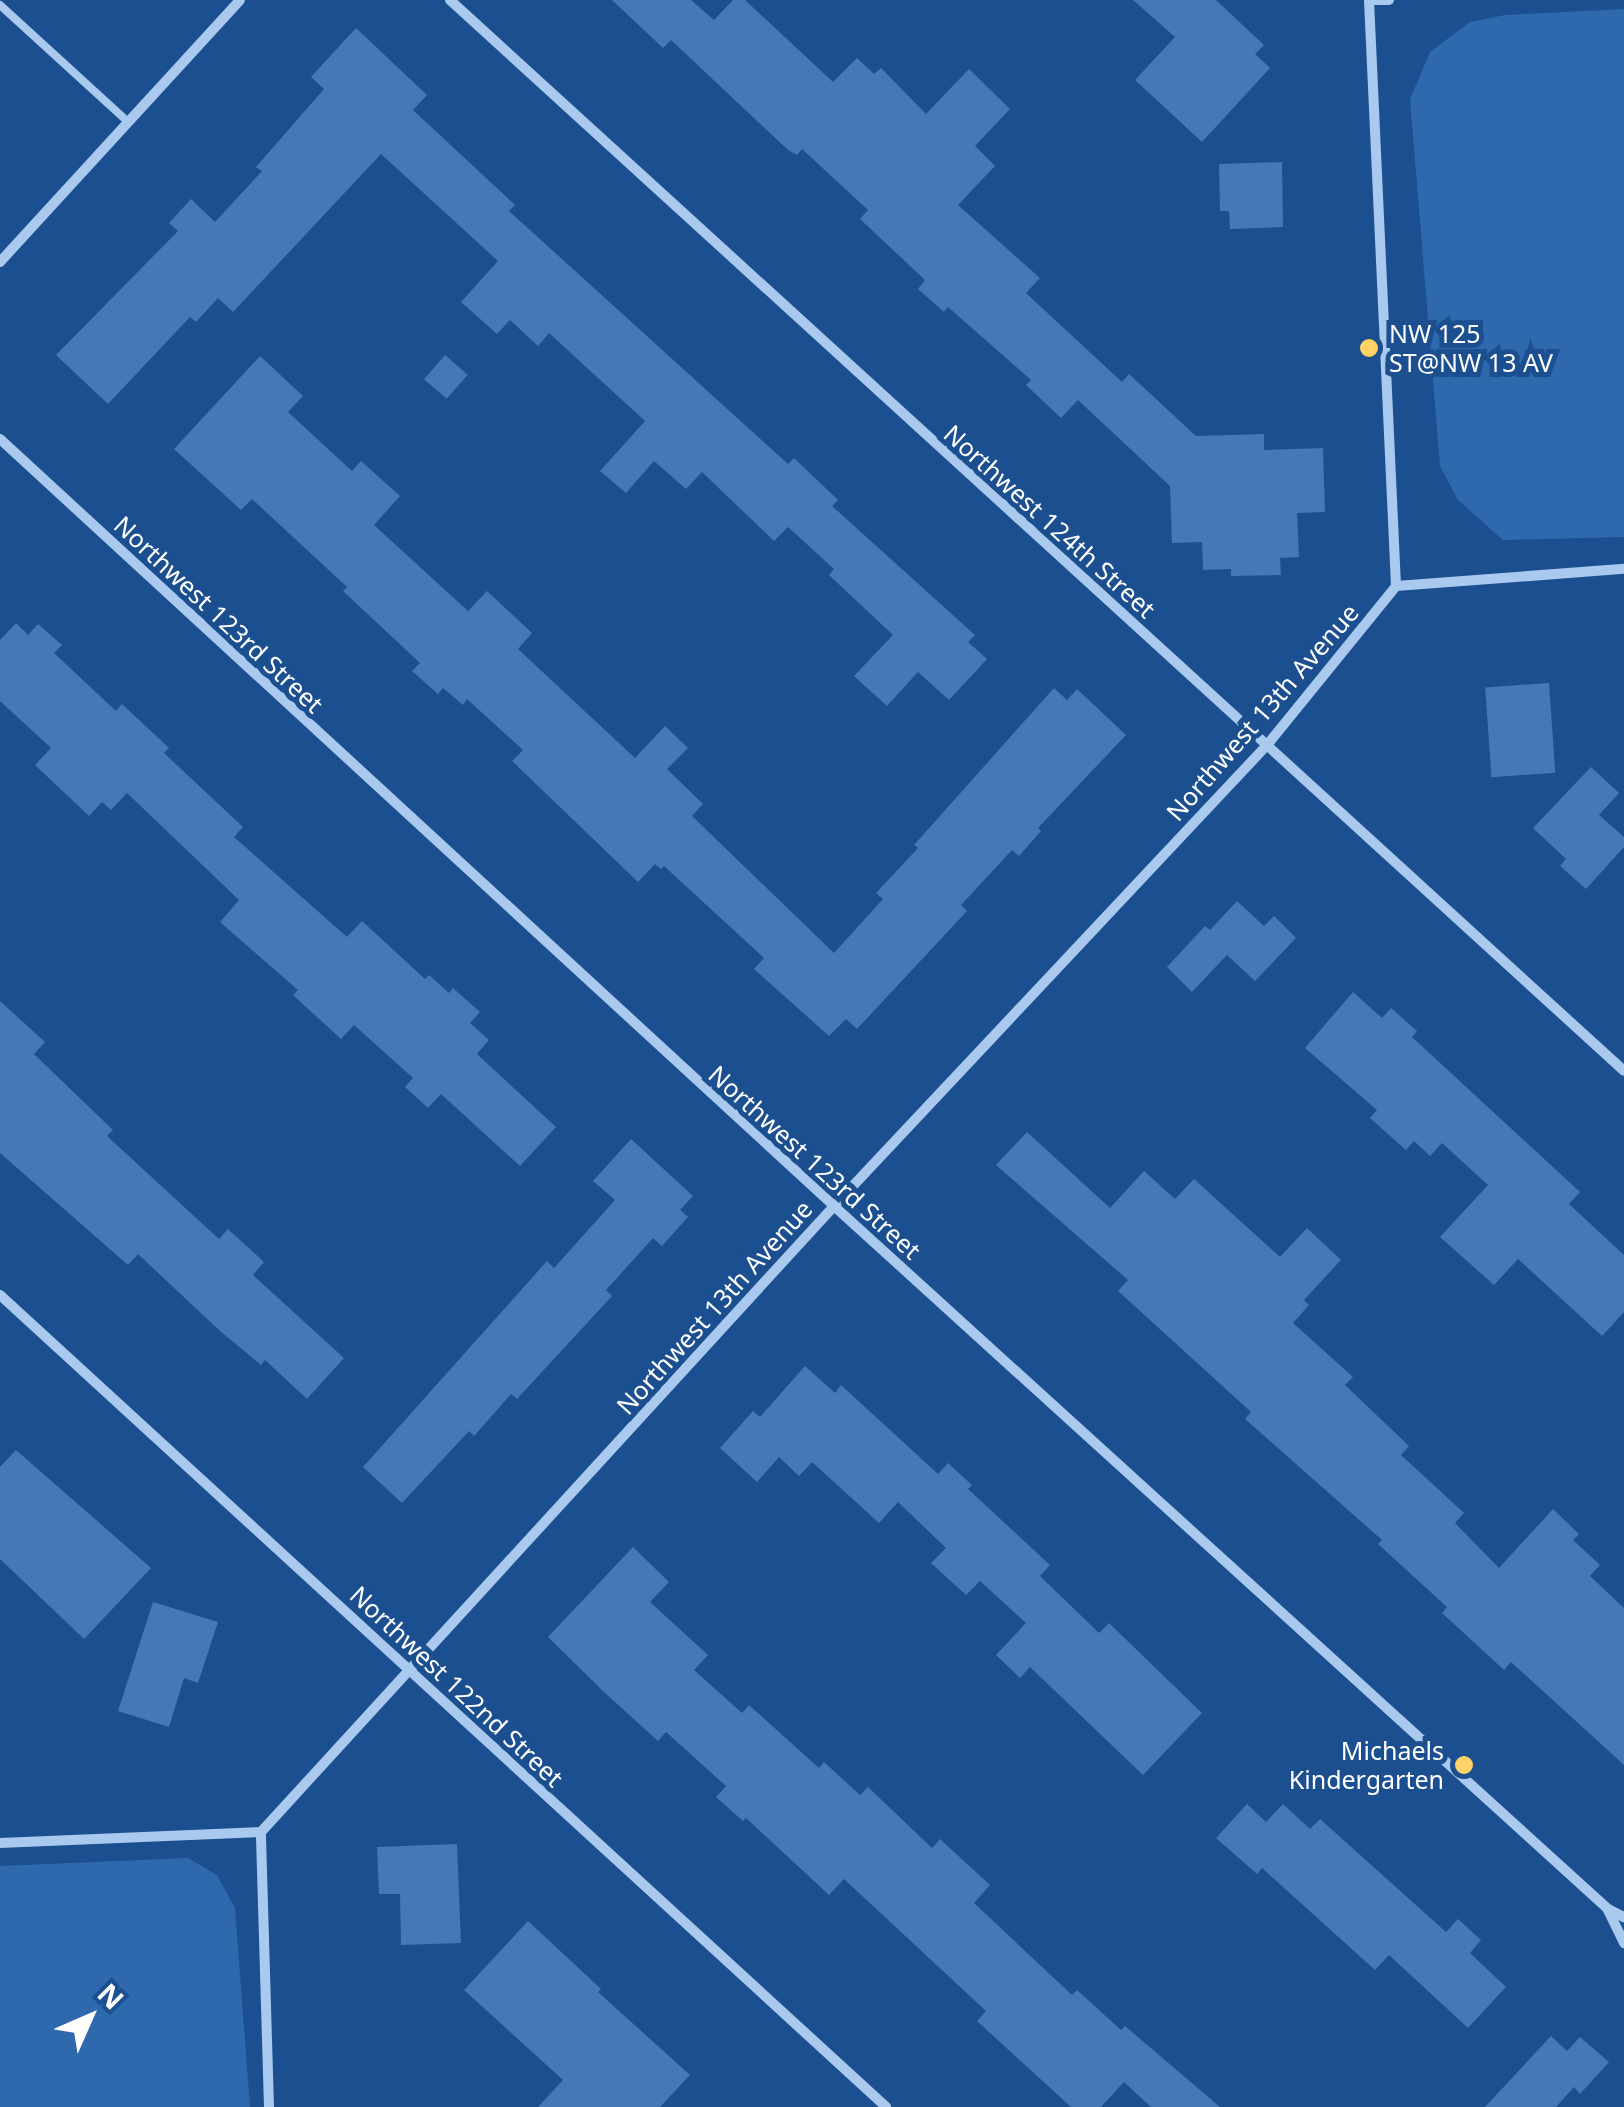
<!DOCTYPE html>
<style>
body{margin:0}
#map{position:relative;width:1624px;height:2107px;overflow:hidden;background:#1b4f8f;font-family:"Noto Sans",sans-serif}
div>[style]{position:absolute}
.green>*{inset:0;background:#2e69ad}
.building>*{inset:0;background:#4478b7;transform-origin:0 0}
.service>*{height:8px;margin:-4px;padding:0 4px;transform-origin:4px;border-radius:4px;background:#a9c9ee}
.minor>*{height:10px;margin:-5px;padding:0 5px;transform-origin:5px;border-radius:5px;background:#a9c9ee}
.dots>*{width:28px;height:28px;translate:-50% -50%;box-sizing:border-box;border:5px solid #1b4f8f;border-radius:50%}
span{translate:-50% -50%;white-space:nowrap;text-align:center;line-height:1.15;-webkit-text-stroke:10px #1b4f8f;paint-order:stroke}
.poi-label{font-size:25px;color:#fff}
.left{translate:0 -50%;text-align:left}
.right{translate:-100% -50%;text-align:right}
.street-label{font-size:25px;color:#fff}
.north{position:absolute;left:40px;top:1967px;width:100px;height:100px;-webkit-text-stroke:8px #1b4f8f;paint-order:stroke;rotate:45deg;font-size:28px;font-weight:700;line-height:40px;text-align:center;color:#fff}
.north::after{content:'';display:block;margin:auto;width:35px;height:45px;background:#fff;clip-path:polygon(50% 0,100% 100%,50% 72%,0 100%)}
</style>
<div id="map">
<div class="green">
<i style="clip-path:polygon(1624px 9px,1624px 537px,1503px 540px,1458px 500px,1440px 466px,1410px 99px,1430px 52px,1470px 22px,1505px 15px)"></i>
<i style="clip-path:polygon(188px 1858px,217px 1875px,235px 1908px,250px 2107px,0 2107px,0 1866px)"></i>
</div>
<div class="building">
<i style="clip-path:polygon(612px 0,691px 0,714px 20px,733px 0,745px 0,833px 82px,857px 58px,874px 74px,881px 68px,926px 114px,969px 69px,1010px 109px,975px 146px,995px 166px,958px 205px,1040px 278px,1026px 293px,1122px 382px,1129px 374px,1196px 436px,1264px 434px,1264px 450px,1323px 448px,1325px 512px,1297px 513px,1299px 557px,1280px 558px,1281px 575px,1231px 576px,1231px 569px,1203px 570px,1202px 542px,1172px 543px,1170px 486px,1078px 400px,1061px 418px,1026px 385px,1031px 380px,948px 307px,944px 312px,918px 289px,925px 280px,860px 219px,868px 210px,802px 149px,797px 155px,788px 150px,671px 40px,663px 48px)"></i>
<i style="clip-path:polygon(1133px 0,1216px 0,1264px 45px,1255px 54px,1270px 68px,1202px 142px,1135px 80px,1175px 37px)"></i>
<i style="clip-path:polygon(356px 28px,427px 95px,413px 110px,515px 205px,509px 211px,788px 464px,794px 458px,838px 500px,832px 506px,975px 635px,968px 642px,987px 659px,949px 700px,918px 672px,887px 706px,854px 676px,893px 635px,829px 575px,834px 569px,788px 527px,774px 541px,702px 472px,686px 489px,654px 461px,626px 493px,600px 471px,645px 421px,549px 333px,538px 346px,510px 320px,497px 334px,461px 302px,498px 261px,381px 154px,233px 312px,218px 298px,196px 322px,190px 317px,108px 404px,56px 355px,178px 231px,169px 223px,191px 199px,215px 222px,262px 171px,256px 167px,324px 89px,311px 77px)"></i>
<i style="clip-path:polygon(1282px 162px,1283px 227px,1230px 229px,1229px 211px,1220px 211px,1219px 164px)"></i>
<i style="left:445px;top:355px;width:30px;height:32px;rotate:41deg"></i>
<i style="clip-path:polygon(260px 356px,303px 396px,288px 412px,352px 471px,361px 461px,400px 496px,374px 525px,468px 611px,487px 591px,532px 633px,518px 649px,635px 758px,665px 726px,688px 748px,667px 769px,703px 804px,692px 816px,834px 953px,883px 899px,876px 893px,918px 848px,914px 845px,1054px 688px,1067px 700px,1077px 689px,1126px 735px,1038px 828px,1041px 831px,1019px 856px,1012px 850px,961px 905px,967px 911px,857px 1029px,846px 1019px,829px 1036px,754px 969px,764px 958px,664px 866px,661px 869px,655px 864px,638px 882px,512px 761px,523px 750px,467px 699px,463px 705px,443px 688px,438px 694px,412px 671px,420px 663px,343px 591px,347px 587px,252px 499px,241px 510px,174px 449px)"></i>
<i style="clip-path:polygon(16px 623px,28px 635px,38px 624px,62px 645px,54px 653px,116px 711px,122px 704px,169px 748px,164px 753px,243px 827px,234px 837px,347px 937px,362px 921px,425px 979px,429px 975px,449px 993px,453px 988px,480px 1012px,470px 1023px,489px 1040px,477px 1054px,556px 1127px,520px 1166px,441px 1094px,428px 1108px,405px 1087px,413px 1078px,354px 1025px,341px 1039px,293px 995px,298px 990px,220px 922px,239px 900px,127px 793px,111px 810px,102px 802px,89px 816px,35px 765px,51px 748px,0 701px,0 640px)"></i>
<i style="left:1549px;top:683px;width:90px;height:64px;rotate:86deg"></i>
<i style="clip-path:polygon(1591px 767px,1619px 793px,1599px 815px,1624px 837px,1624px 847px,1586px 889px,1560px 866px,1566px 859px,1533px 828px)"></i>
<i style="clip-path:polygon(1237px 901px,1264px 926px,1274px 916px,1296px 938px,1255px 981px,1227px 955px,1192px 992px,1167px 967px,1205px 926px,1210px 930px)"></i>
<i style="clip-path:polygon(1353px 992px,1382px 1018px,1391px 1008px,1417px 1031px,1412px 1037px,1580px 1192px,1569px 1204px,1624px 1255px,1624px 1312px,1602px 1336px,1518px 1259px,1494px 1285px,1440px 1237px,1488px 1185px,1442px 1143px,1430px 1156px,1414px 1141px,1406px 1150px,1370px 1118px,1377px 1110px,1305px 1048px)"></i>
<i style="clip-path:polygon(0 1001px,45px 1042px,34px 1054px,113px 1130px,107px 1136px,219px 1239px,228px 1229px,264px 1262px,253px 1275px,344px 1358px,307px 1399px,265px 1360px,261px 1365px,220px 1331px,138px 1254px,128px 1265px,0 1153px)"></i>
<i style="clip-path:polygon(1027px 1132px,1110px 1208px,1144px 1171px,1175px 1199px,1194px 1179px,1280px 1257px,1307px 1228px,1341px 1260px,1304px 1300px,1309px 1305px,1293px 1323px,1353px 1377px,1345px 1385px,1409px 1446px,1401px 1455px,1464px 1513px,1455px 1523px,1499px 1568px,1553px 1509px,1579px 1534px,1573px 1540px,1600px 1565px,1590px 1576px,1624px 1608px,1624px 1765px,1511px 1662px,1504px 1670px,1442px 1613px,1447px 1607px,1378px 1544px,1382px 1540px,1245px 1419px,1251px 1412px,1118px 1291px,1128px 1280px,996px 1165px)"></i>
<i style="clip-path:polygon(631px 1139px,693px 1196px,680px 1210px,688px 1217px,662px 1246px,653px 1238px,606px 1290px,612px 1296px,517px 1399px,511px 1394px,474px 1436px,469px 1431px,402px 1503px,363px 1467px,547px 1261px,554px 1268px,615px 1200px,593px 1181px)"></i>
<i style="clip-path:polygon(805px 1366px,835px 1393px,841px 1385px,938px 1474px,948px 1463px,972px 1485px,968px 1489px,1050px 1565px,1040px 1576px,1099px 1633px,1109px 1623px,1202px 1713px,1143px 1775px,1030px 1667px,1020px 1678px,996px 1655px,1026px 1623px,980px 1581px,966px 1595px,931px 1563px,946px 1548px,898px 1502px,879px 1523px,812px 1462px,799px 1476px,779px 1457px,757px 1482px,720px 1448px,753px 1411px,760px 1417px)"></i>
<i style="clip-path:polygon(16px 1450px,151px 1568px,84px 1639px,0 1559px,0 1467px)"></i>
<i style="clip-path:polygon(633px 1547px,669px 1582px,650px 1602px,708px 1655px,694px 1670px,742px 1713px,749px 1705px,819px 1768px,824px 1762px,860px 1795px,868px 1787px,932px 1848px,940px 1839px,990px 1885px,974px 1903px,1072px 1995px,1077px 1990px,1121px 2030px,1125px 2026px,1220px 2107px,1151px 2107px,1124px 2082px,1101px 2107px,1071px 2107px,977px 2021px,986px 2011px,844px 1879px,829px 1895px,746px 1818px,743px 1821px,716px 1797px,726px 1786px,666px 1732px,658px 1741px,604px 1692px,548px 1637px)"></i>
<i style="clip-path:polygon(153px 1602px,218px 1622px,198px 1683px,184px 1678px,169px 1727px,118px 1711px)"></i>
<i style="clip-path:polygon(1247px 1804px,1266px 1822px,1283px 1804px,1310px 1829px,1320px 1819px,1446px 1932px,1458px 1919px,1481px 1940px,1470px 1953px,1506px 1987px,1468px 2028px,1389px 1955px,1375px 1970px,1262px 1868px,1257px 1874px,1216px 1838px)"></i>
<i style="clip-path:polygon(457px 1844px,461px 1943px,401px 1945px,400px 1894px,379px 1894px,377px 1847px)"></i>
<i style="clip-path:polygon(528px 1921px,601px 1989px,598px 1992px,690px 2075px,660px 2107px,538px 2107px,563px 2080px,464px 1990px)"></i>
<i style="clip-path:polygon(1551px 2036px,1567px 2051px,1580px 2037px,1609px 2062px,1580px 2094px,1574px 2087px,1556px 2107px,1485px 2107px)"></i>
</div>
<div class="service">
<i style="left:0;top:5px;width:173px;rotate:42.4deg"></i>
</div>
<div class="minor">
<i style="left:450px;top:0;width:1589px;rotate:42.37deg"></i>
<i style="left:1369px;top:0;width:20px"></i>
<i style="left:0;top:262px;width:355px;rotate:-47.5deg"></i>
<i style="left:0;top:439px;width:1133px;rotate:42.6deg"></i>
<i style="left:834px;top:1206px;width:1046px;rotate:42.25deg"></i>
<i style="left:1608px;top:1909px;width:18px;rotate:27deg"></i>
<i style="left:1396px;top:586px;width:229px;rotate:-4.3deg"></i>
<i style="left:0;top:1295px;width:1202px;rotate:42.5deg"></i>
<i style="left:0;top:1843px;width:261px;rotate:-2.4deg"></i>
<i style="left:1608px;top:1910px;width:37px;rotate:64deg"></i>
<i style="left:269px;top:2107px;width:275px;rotate:-91.7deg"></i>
<i style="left:261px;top:1832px;width:849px;rotate:-47.53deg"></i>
<i style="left:834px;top:1206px;width:632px;rotate:-46.79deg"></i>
<i style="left:1267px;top:745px;width:205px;rotate:-50.9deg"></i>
<i style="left:1396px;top:586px;width:587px;rotate:-92.64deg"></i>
</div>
<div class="dots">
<i style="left:1369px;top:348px;background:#ffd166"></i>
<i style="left:1464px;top:1765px;background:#ffd166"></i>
</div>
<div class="poi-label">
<span class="left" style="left:1389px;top:348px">NW 125<br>ST@NW 13 AV</span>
<span class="right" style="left:1444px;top:1765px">Michaels<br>Kindergarten</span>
</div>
<div class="street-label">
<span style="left:1050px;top:521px;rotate:42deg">Northwest 124th Street</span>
<span style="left:219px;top:614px;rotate:43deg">Northwest 123rd Street</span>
<span style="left:1262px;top:712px;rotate:-49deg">Northwest 13th Avenue</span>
<span style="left:815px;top:1162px;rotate:42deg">Northwest 123rd Street</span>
<span style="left:714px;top:1307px;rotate:-48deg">Northwest 13th Avenue</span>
<span style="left:457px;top:1686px;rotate:43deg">Northwest 122nd Street</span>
</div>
<div class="north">N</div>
</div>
